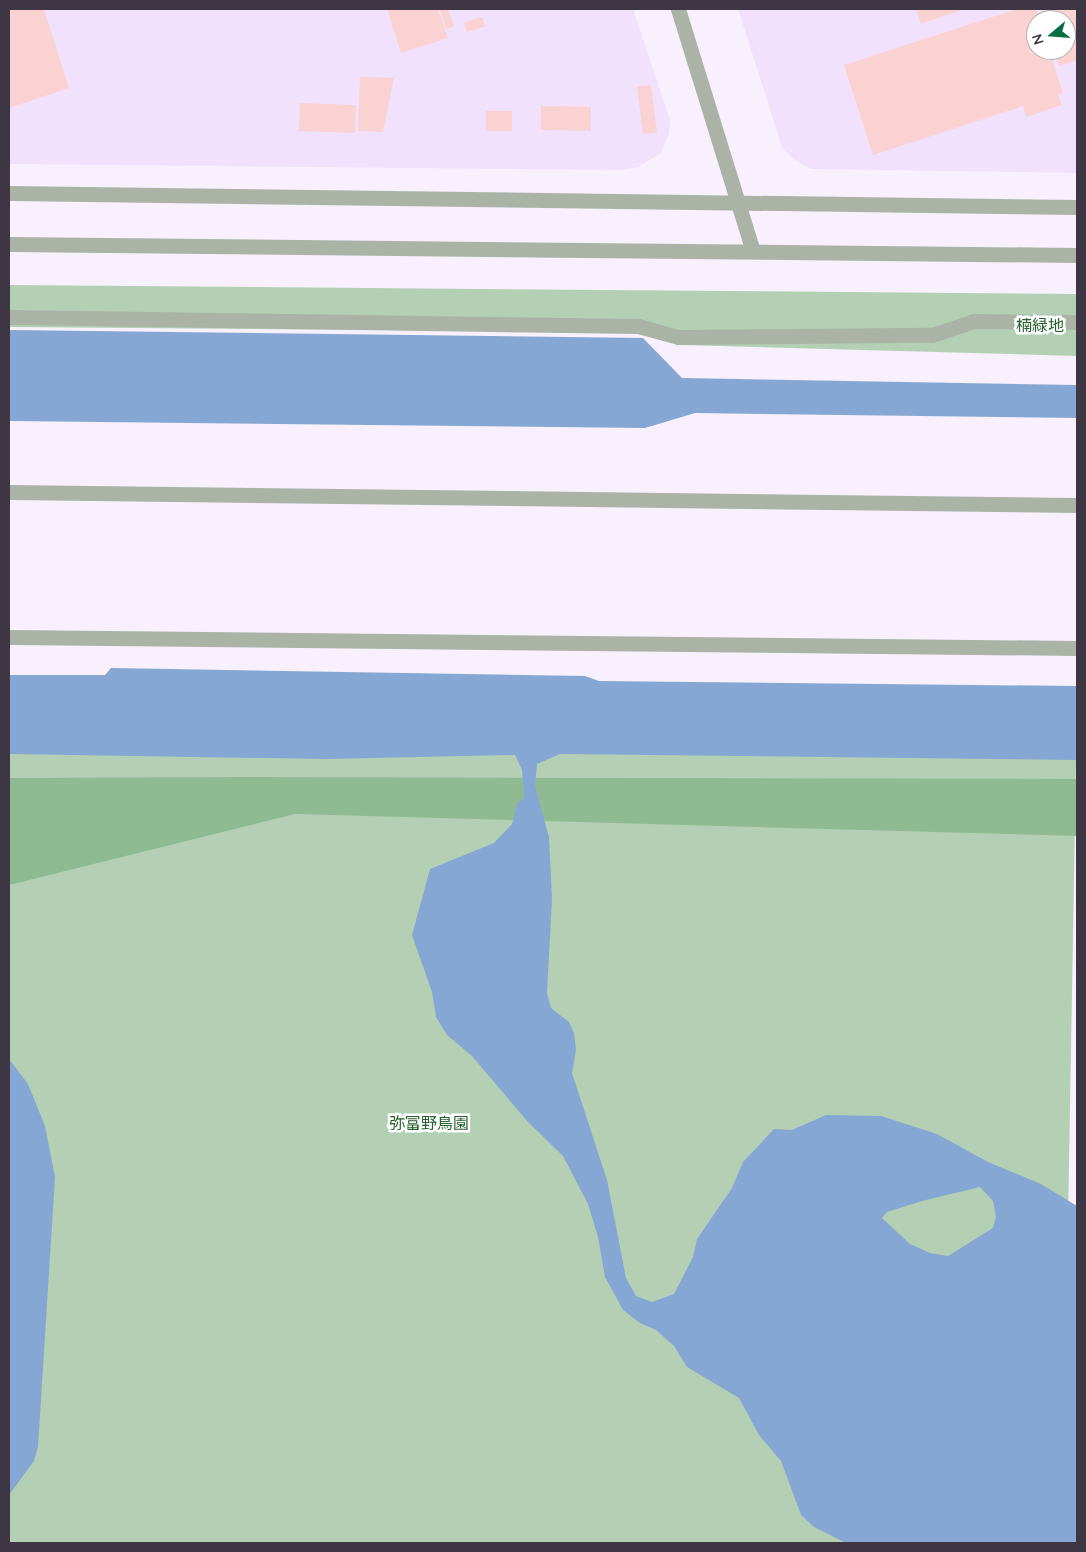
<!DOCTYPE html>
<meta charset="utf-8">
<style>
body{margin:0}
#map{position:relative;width:1086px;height:1552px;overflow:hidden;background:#f8f1fd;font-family:Quicksand,"Noto Sans JP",sans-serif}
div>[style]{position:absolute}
.built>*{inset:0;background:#f1e1fd}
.green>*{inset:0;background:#b3d0b4;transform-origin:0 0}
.forest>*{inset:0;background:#90bb92}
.water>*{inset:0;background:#86a7d3}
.building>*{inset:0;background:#fad2d1;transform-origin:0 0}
.minor>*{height:15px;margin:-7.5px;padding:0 7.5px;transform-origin:7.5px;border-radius:7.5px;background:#abb3a7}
span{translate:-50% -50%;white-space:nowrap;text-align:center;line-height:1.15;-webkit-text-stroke:5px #fff;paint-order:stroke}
.park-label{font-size:16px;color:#25612c}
.frame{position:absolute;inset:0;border:10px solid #3e3743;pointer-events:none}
.north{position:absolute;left:1026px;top:10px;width:50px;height:50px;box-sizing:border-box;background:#fff;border:1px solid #b2afb4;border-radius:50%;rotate:252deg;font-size:14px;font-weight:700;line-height:20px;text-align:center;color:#3e3743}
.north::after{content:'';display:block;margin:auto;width:18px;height:22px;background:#076e44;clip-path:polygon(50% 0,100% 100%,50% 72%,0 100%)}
</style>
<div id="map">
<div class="built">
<i style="clip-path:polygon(9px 9px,633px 9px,670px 120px,669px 134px,660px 154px,638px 167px,622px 170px,9px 164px)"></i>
<i style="clip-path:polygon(evenodd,738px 9px,1077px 9px,1077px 173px,811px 169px,793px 159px,782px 147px,738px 9px,1036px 20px,1066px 20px,1066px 50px,1036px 50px,1036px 20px)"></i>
</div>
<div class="green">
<i style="clip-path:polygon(9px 285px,1077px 294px,1077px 356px,681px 345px,636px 332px,9px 327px)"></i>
<i style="left:9px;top:697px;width:1068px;height:846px;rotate:1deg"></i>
</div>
<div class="forest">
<i style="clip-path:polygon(244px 777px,1077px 779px,1077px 836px,295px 814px,9px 885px,9px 778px)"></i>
</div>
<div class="water">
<i style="clip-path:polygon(9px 330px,643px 338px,682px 378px,1077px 385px,1077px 418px,695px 413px,645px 428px,9px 421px)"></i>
<i style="clip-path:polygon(evenodd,111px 668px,585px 676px,599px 681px,1077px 686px,1077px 760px,560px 754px,537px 764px,535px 786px,549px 837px,552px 899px,547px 993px,551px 1008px,569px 1022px,574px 1033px,576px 1050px,572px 1073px,607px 1180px,626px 1278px,636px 1296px,652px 1302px,674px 1294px,693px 1257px,697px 1239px,732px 1188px,743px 1162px,774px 1129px,792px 1130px,826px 1115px,881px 1116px,937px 1134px,988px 1162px,1041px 1184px,1077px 1206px,1077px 1543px,846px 1543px,814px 1527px,801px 1515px,781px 1461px,759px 1435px,739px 1398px,687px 1367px,674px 1346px,656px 1330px,640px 1323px,623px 1310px,605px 1277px,598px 1237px,588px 1204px,563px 1156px,528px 1122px,472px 1056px,447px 1035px,436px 1017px,432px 992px,412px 935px,430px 869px,494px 843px,512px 824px,517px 804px,524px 798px,522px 770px,515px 755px,326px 759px,9px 754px,9px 675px,105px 675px,111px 668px,980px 1187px,993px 1201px,996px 1217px,993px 1228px,948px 1256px,930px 1253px,910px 1244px,882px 1218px,887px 1212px,922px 1201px,980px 1187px)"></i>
<i style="clip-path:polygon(9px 1059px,28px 1084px,45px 1126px,55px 1177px,38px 1447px,34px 1461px,9px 1495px)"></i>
</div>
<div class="building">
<i style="clip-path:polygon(9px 9px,44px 9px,69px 88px,9px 108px)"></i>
<i style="clip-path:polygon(387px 9px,438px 9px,448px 38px,401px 53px)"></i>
<i style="clip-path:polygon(440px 9px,448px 9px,454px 26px,446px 29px)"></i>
<i style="clip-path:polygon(916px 9px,965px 9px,921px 24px)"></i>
<i style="clip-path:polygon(1017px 9px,1036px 9px,1039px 20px,1036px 20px,1036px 50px,1049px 50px,1063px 93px,1058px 95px,1062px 105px,1026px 117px,1023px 106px,873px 155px,844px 65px)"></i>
<i style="clip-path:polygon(1041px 9px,1077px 9px,1077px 60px,1059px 66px,1054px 50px,1066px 50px,1066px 20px,1045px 20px)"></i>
<i style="left:482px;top:17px;width:10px;height:19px;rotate:73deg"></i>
<i style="clip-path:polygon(360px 77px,394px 78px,383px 132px,358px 131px)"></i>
<i style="left:651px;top:85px;width:48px;height:14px;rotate:83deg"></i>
<i style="left:300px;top:103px;width:56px;height:28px;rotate:2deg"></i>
<i style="left:541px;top:106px;width:50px;height:24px;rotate:1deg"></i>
<i style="left:486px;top:111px;width:26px;height:20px"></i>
</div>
<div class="minor">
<i style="left:678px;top:9px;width:253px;rotate:72.8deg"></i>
<i style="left:9px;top:193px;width:1068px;rotate:0.75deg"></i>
<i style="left:9px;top:244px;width:1068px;rotate:0.59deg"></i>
<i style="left:9px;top:317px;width:629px;rotate:0.82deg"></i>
<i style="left:638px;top:326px;width:41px;rotate:15.4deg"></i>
<i style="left:678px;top:337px;width:254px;rotate:-0.5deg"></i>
<i style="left:932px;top:335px;width:44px;rotate:-18.4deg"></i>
<i style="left:974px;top:321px;width:103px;rotate:0.6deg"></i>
<i style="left:9px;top:492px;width:1068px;rotate:0.7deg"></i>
<i style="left:9px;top:637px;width:1068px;rotate:0.59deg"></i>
</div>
<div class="park-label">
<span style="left:1040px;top:325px">楠緑地</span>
<span style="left:429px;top:1123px">弥富野鳥園</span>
</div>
<div class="frame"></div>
<div class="north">N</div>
</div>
